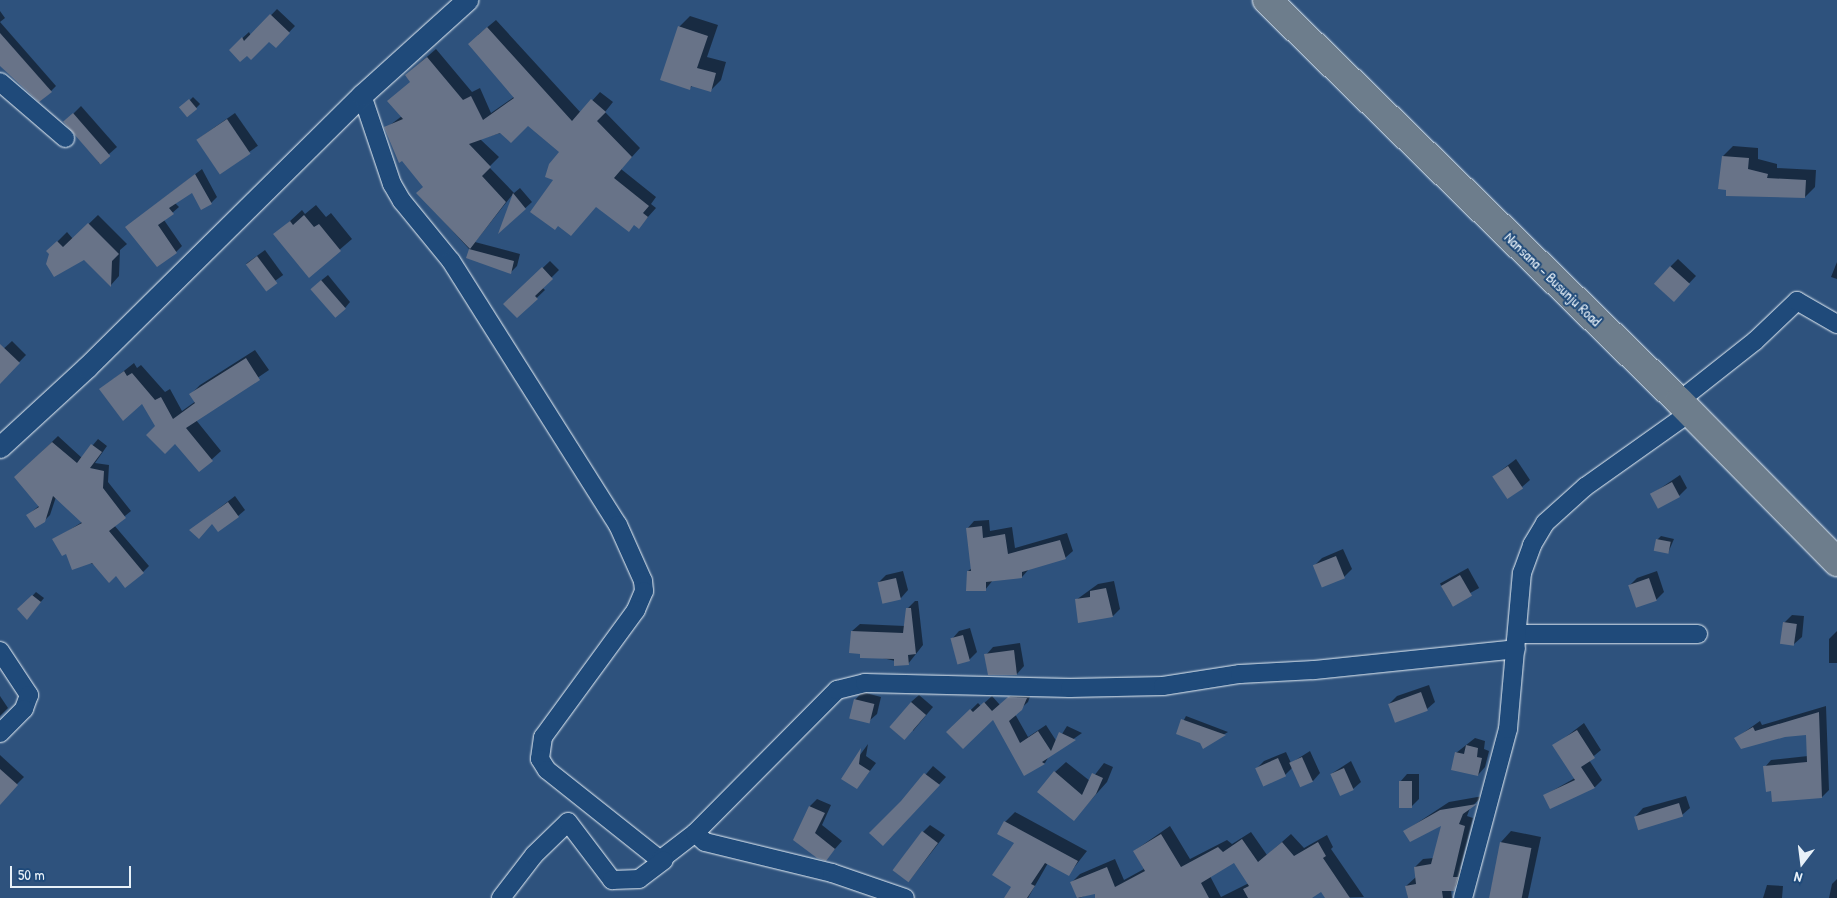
<!DOCTYPE html>
<style>
body{margin:0}
#map{position:relative;width:1837px;height:898px;overflow:hidden;background:#2e527d;font-family:"Patrick Hand",sans-serif}
div>[style]{position:absolute}
.shadow>*{inset:0;background:#0007;transform-origin:0 0}
.building>*{inset:0;background:#687388;transform-origin:0 0}
.roads{filter:drop-shadow(0 0 1px #e8f1f8) drop-shadow(0 0 1px #e8f1f8)}
.minor>*{height:18px;margin:-9px;padding:0 9px;transform-origin:9px;border-radius:9px;background:#1f4a7a}
.tertiary>*{height:21px;margin:-10.5px;padding:0 10.5px;transform-origin:10.5px;border-radius:10.5px;background:#1f4a7a}
.primary>*{height:28px;margin:-14px;padding:0 14px;transform-origin:14px;border-radius:14px;background:#6d7d8c}
span{translate:-50% -50%;white-space:nowrap;text-align:center;line-height:1.15;-webkit-text-stroke:4px #1f4a7a;paint-order:stroke}
.street-label{font-size:15px;color:#e8f1f8}
.north{position:absolute;left:1777px;top:838px;width:50px;height:50px;-webkit-text-stroke:4px #1f4a7a;paint-order:stroke;rotate:195deg;font-size:14px;font-weight:700;line-height:20px;text-align:center;color:#e8f1f8}
.north::after{content:'';display:block;margin:auto;width:18px;height:22px;background:#e8f1f8;clip-path:polygon(50% 0,100% 100%,50% 72%,0 100%)}
.scale{position:absolute;left:10px;top:866px;width:121px;height:22px;box-sizing:border-box;border:2px solid #e8f1f8;border-top:0;padding-left:6px;font-size:15px;line-height:18px;white-space:nowrap;color:#e8f1f8;-webkit-text-stroke:4px #1f4a7a;paint-order:stroke}
</style>
<div id="map">
<div class="shadow">
<i style="clip-path:polygon(277px 9px,295px 26px,276px 46px,269px 40px,237px 43px,249px 32px,251px 36px)"></i>
<i style="clip-path:polygon(0 11px,5px 18px,0 22px,56px 86px,51px 91px,0 55px)"></i>
<i style="clip-path:polygon(690px 16px,718px 25px,707px 57px,726px 62px,721px 80px,711px 90px,693px 85px,689px 89px,679px 27px)"></i>
<i style="clip-path:polygon(496px 20px,581px 113px,600px 92px,613px 102px,605px 112px,640px 148px,621px 169px,656px 197px,651px 204px,656px 208px,639px 227px,596px 206px,555px 180px,561px 152px,528px 125px,480px 139px,499px 157px,489px 167px,514px 193px,520px 188px,532px 202px,501px 230px,513px 194px,475px 242px,520px 254px,517px 266px,510px 273px,470px 250px,418px 193px,424px 187px,386px 128px,402px 116px,411px 81px,406px 75px,436px 49px,472px 92px,480px 88px,491px 113px,514px 97px,478px 35px)"></i>
<i style="left:193px;top:97px;width:10px;height:16px;rotate:45deg"></i>
<i style="clip-path:polygon(81px 106px,117px 147px,99px 163px,72px 115px)"></i>
<i style="left:235px;top:113px;width:40px;height:46px;rotate:55deg"></i>
<i style="clip-path:polygon(1733px 146px,1758px 148px,1758px 159px,1777px 164px,1777px 168px,1816px 170px,1815px 187px,1805px 197px,1727px 195px,1723px 156px)"></i>
<i style="clip-path:polygon(202px 169px,217px 197px,211px 203px,192px 192px,175px 203px,179px 207px,164px 220px,182px 246px,176px 252px,133px 222px)"></i>
<i style="clip-path:polygon(316px 205px,326px 217px,331px 213px,352px 239px,309px 276px,275px 235px,302px 210px,305px 214px)"></i>
<i style="clip-path:polygon(98px 215px,127px 244px,120px 250px,119px 276px,111px 285px,84px 258px,48px 251px,67px 232px,73px 239px)"></i>
<i style="left:265px;top:250px;width:31px;height:23px;rotate:54deg"></i>
<i style="clip-path:polygon(1678px 259px,1696px 276px,1681px 292px,1670px 267px)"></i>
<i style="clip-path:polygon(550px 261px,559px 270px,542px 287px,545px 290px,517px 317px,505px 304px)"></i>
<i style="clip-path:polygon(1837px 262px,1837px 279px,1831px 277px)"></i>
<i style="clip-path:polygon(328px 275px,350px 302px,345px 308px,318px 283px)"></i>
<i style="clip-path:polygon(12px 341px,26px 355px,0 382px,0 352px)"></i>
<i style="clip-path:polygon(255px 350px,269px 370px,196px 420px,221px 451px,199px 471px,176px 442px,156px 426px,142px 402px,101px 389px,134px 363px,137px 368px,141px 365px,165px 392px,170px 389px,182px 411px,196px 401px,191px 394px,200px 385px)"></i>
<i style="clip-path:polygon(58px 436px,82px 458px,98px 439px,107px 446px,95px 463px,109px 465px,108px 482px,131px 511px,114px 525px,149px 566px,143px 572px,116px 575px,67px 552px,54px 540px,82px 522px,56px 497px,50px 515px,44px 521px,28px 515px,40px 505px,16px 477px)"></i>
<i style="clip-path:polygon(1516px 459px,1530px 480px,1522px 487px,1494px 476px)"></i>
<i style="clip-path:polygon(1680px 475px,1687px 488px,1679px 496px,1652px 494px)"></i>
<i style="clip-path:polygon(235px 496px,245px 510px,238px 516px,191px 530px)"></i>
<i style="clip-path:polygon(989px 520px,990px 531px,1012px 527px,1015px 548px,1067px 533px,1073px 551px,1065px 558px,1029px 569px,1022px 577px,993px 580px,985px 590px,968px 571px,972px 568px,967px 529px,974px 521px)"></i>
<i style="clip-path:polygon(1661px 536px,1674px 539px,1668px 553px,1657px 540px)"></i>
<i style="clip-path:polygon(1343px 549px,1352px 569px,1344px 577px,1315px 565px,1322px 558px)"></i>
<i style="left:1468px;top:568px;width:23px;height:32px;rotate:61deg"></i>
<i style="clip-path:polygon(903px 571px,908px 590px,901px 598px,878px 583px,886px 575px)"></i>
<i style="clip-path:polygon(1657px 571px,1664px 592px,1656px 600px,1630px 585px,1637px 578px)"></i>
<i style="clip-path:polygon(1114px 581px,1120px 609px,1113px 616px,1080px 621px,1076px 600px,1098px 584px)"></i>
<i style="clip-path:polygon(36px 592px,44px 598px,30px 615px,19px 610px)"></i>
<i style="clip-path:polygon(915px 601px,918px 601px,923px 645px,908px 664px,861px 653px,852px 631px,860px 624px,905px 626px,908px 608px)"></i>
<i style="clip-path:polygon(1792px 615px,1804px 616px,1802px 637px,1794px 644px,1784px 623px)"></i>
<i style="clip-path:polygon(970px 628px,977px 652px,969px 660px,952px 639px,959px 631px)"></i>
<i style="clip-path:polygon(1837px 631px,1837px 663px,1829px 663px,1829px 639px)"></i>
<i style="clip-path:polygon(1020px 643px,1024px 666px,1017px 674px,986px 655px,993px 647px)"></i>
<i style="clip-path:polygon(1429px 685px,1435px 702px,1427px 709px,1389px 704px,1397px 696px)"></i>
<i style="clip-path:polygon(1016px 691px,1032px 691px,1028px 702px,1015px 714px,1028px 737px,1046px 725px,1057px 742px,1067px 726px,1082px 733px,1049px 756px,1045px 763px,1024px 774px,993px 718px,948px 732px,978px 703px,981px 706px,992px 696px,1000px 705px)"></i>
<i style="clip-path:polygon(862px 692px,881px 697px,877px 714px,869px 721px,855px 700px)"></i>
<i style="clip-path:polygon(919px 695px,933px 707px,913px 731px,911px 702px)"></i>
<i style="clip-path:polygon(0 696px,8px 708px,0 716px)"></i>
<i style="clip-path:polygon(1826px 706px,1829px 790px,1822px 797px,1772px 790px,1765px 767px,1771px 760px,1808px 756px,1807px 733px,1736px 738px,1760px 721px,1762px 725px)"></i>
<i style="clip-path:polygon(1186px 716px,1228px 732px,1203px 747px,1201px 742px,1177px 733px)"></i>
<i style="clip-path:polygon(1584px 723px,1601px 750px,1589px 760px,1602px 780px,1595px 787px,1551px 807px,1545px 795px,1575px 778px,1554px 746px)"></i>
<i style="clip-path:polygon(1475px 738px,1485px 741px,1484px 749px,1489px 751px,1485px 767px,1478px 775px,1456px 753px)"></i>
<i style="clip-path:polygon(868px 744px,866px 756px,876px 763px,857px 788px,843px 778px)"></i>
<i style="clip-path:polygon(1310px 751px,1320px 773px,1313px 781px,1292px 768px,1285px 775px,1256px 769px,1264px 761px,1286px 752px,1291px 763px)"></i>
<i style="clip-path:polygon(0 755px,24px 777px,0 801px)"></i>
<i style="clip-path:polygon(1351px 761px,1361px 782px,1353px 789px,1331px 774px)"></i>
<i style="clip-path:polygon(1066px 762px,1090px 781px,1104px 763px,1113px 767px,1107px 782px,1074px 819px,1055px 772px)"></i>
<i style="clip-path:polygon(933px 766px,946px 777px,891px 837px,903px 801px)"></i>
<i style="clip-path:polygon(1407px 774px,1419px 774px,1419px 799px,1411px 807px,1400px 782px)"></i>
<i style="clip-path:polygon(1483px 796px,1470px 808px,1467px 816px,1473px 818px,1460px 869px,1465px 869px,1462px 881px,1451px 890px,1452px 898px,1408px 898px,1406px 886px,1416px 877px,1415px 867px,1423px 859px,1434px 858px,1442px 824px,1405px 831px,1449px 802px)"></i>
<i style="clip-path:polygon(1686px 796px,1690px 808px,1682px 815px,1636px 816px,1643px 808px)"></i>
<i style="clip-path:polygon(817px 799px,831px 805px,822px 825px,842px 841px,826px 859px,794px 839px,810px 806px)"></i>
<i style="clip-path:polygon(1015px 812px,1087px 851px,1069px 874px,1048px 863px,1028px 898px,1011px 898px,1016px 842px,1005px 822px)"></i>
<i style="clip-path:polygon(930px 825px,945px 835px,909px 881px,923px 832px)"></i>
<i style="clip-path:polygon(evenodd,1170px 826px,1190px 859px,1227px 840px,1232px 844px,1251px 832px,1267px 855px,1291px 834px,1304px 848px,1327px 835px,1333px 847px,1331px 849px,1364px 897px,1327px 898px,1322px 890px,1310px 898px,1099px 898px,1096px 892px,1079px 898px,1072px 882px,1080px 874px,1115px 859px,1124px 880px,1144px 869px,1134px 851px,1170px 826px,1234px 861px,1249px 883px,1221px 897px,1210px 876px,1234px 861px)"></i>
<i style="clip-path:polygon(1511px 831px,1541px 837px,1528px 898px,1491px 898px,1501px 842px)"></i>
<i style="clip-path:polygon(1837px 879px,1837px 898px,1829px 898px,1832px 884px)"></i>
<i style="clip-path:polygon(1767px 885px,1783px 886px,1782px 898px,1763px 898px)"></i>
</div>
<div class="building">
<i style="clip-path:polygon(270px 14px,290px 33px,276px 48px,269px 42px,251px 60px,247px 56px,240px 62px,229px 50px,242px 37px,244px 41px)"></i>
<i style="clip-path:polygon(678px 26px,708px 36px,697px 68px,716px 73px,711px 92px,691px 86px,690px 90px,660px 80px)"></i>
<i style="clip-path:polygon(487px 27px,572px 121px,591px 99px,606px 112px,597px 121px,632px 157px,614px 178px,649px 206px,643px 213px,648px 217px,639px 229px,634px 225px,629px 232px,596px 207px,571px 236px,558px 226px,555px 230px,530px 212px,553px 180px,545px 177px,549px 164px,559px 152px,528px 126px,511px 143px,500px 133px,469px 144px,491px 167px,482px 176px,506px 202px,470px 249px,416px 193px,423px 187px,402px 161px,399px 163px,384px 127px,403px 119px,387px 101px,410px 82px,405px 75px,427px 57px,463px 100px,471px 96px,483px 120px,514px 98px,468px 44px)"></i>
<i style="clip-path:polygon(0 33px,52px 92px,39px 102px,0 66px)"></i>
<i style="left:189px;top:99px;width:13px;height:13px;rotate:51deg"></i>
<i style="left:73px;top:113px;width:57px;height:13px;rotate:49deg"></i>
<i style="left:227px;top:119px;width:42px;height:37px;rotate:56deg"></i>
<i style="clip-path:polygon(1722px 156px,1749px 158px,1748px 169px,1768px 174px,1767px 178px,1806px 180px,1805px 198px,1726px 196px,1726px 190px,1718px 189px)"></i>
<i style="clip-path:polygon(195px 174px,212px 204px,201px 210px,192px 193px,169px 208px,174px 214px,158px 225px,177px 253px,157px 267px,125px 227px)"></i>
<i style="clip-path:polygon(513px 193px,526px 209px,498px 234px)"></i>
<i style="clip-path:polygon(304px 215px,314px 227px,319px 224px,341px 251px,309px 278px,273px 234px,290px 221px,293px 225px)"></i>
<i style="clip-path:polygon(88px 223px,119px 254px,112px 261px,111px 287px,84px 260px,54px 277px,46px 264px,49px 254px,46px 251px,57px 241px,63px 247px)"></i>
<i style="clip-path:polygon(469px 249px,514px 261px,511px 274px,466px 258px)"></i>
<i style="left:257px;top:256px;width:34px;height:14px;rotate:53deg"></i>
<i style="left:1670px;top:266px;width:27px;height:24px;rotate:42deg"></i>
<i style="clip-path:polygon(542px 267px,553px 279px,535px 296px,538px 299px,517px 318px,503px 304px)"></i>
<i style="left:321px;top:280px;width:38px;height:14px;rotate:49deg"></i>
<i style="clip-path:polygon(0 344px,20px 363px,0 384px)"></i>
<i style="clip-path:polygon(246px 358px,260px 380px,186px 428px,213px 461px,199px 472px,175px 444px,165px 454px,146px 435px,155px 426px,142px 404px,123px 421px,99px 389px,124px 371px,127px 376px,132px 373px,155px 400px,161px 397px,173px 419px,195px 403px,189px 394px)"></i>
<i style="clip-path:polygon(52px 442px,77px 463px,91px 444px,102px 452px,90px 468px,104px 471px,103px 488px,126px 518px,109px 531px,144px 573px,125px 588px,116px 576px,109px 583px,92px 563px,72px 570px,66px 554px,62px 556px,52px 539px,82px 523px,53px 496px,45px 522px,35px 528px,26px 515px,39px 507px,14px 477px)"></i>
<i style="left:1508px;top:466px;width:27px;height:19px;rotate:56deg"></i>
<i style="left:1672px;top:482px;width:17px;height:25px;rotate:62deg"></i>
<i style="clip-path:polygon(228px 502px,239px 517px,218px 532px,212px 524px,199px 539px,189px 530px)"></i>
<i style="clip-path:polygon(982px 526px,983px 538px,1005px 534px,1008px 554px,1060px 540px,1066px 559px,1022px 572px,1022px 578px,986px 582px,986px 591px,966px 591px,967px 571px,971px 571px,966px 528px)"></i>
<i style="left:1656px;top:539px;width:15px;height:12px;rotate:11deg"></i>
<i style="left:1336px;top:556px;width:24px;height:25px;rotate:68deg"></i>
<i style="left:1460px;top:575px;width:24px;height:22px;rotate:60deg"></i>
<i style="left:896px;top:578px;width:22px;height:19px;rotate:77deg"></i>
<i style="left:1649px;top:578px;width:24px;height:22px;rotate:71deg"></i>
<i style="clip-path:polygon(1106px 588px,1113px 617px,1078px 623px,1075px 599px,1090px 597px,1090px 591px)"></i>
<i style="clip-path:polygon(32px 595px,41px 602px,27px 620px,17px 609px)"></i>
<i style="clip-path:polygon(906px 608px,911px 608px,916px 654px,908px 655px,909px 665px,894px 666px,894px 659px,860px 658px,860px 654px,849px 653px,851px 631px,903px 633px)"></i>
<i style="left:1783px;top:622px;width:14px;height:22px;rotate:8deg"></i>
<i style="left:963px;top:635px;width:27px;height:13px;rotate:75deg"></i>
<i style="clip-path:polygon(1014px 650px,1017px 675px,988px 675px,984px 654px)"></i>
<i style="left:1421px;top:692px;width:20px;height:35px;rotate:70deg"></i>
<i style="clip-path:polygon(1008px 697px,1027px 698px,1022px 710px,1009px 721px,1020px 743px,1038px 731px,1051px 751px,1059px 732px,1076px 740px,1042px 762px,1045px 764px,1024px 776px,993px 720px,963px 749px,946px 732px,970px 709px,973px 712px,984px 702px,992px 711px)"></i>
<i style="left:854px;top:699px;width:21px;height:20px;rotate:14deg"></i>
<i style="left:911px;top:702px;width:20px;height:33px;rotate:41deg"></i>
<i style="clip-path:polygon(1819px 712px,1822px 798px,1772px 802px,1771px 791px,1766px 792px,1763px 766px,1807px 762px,1806px 735px,1785px 737px,1741px 749px,1734px 738px,1753px 727px,1755px 731px)"></i>
<i style="clip-path:polygon(1181px 719px,1226px 735px,1203px 749px,1200px 743px,1176px 734px)"></i>
<i style="clip-path:polygon(1577px 730px,1595px 758px,1581px 767px,1595px 788px,1550px 809px,1543px 795px,1575px 780px,1552px 745px)"></i>
<i style="clip-path:polygon(1466px 745px,1478px 748px,1477px 757px,1482px 758px,1478px 776px,1451px 770px,1455px 752px,1464px 754px)"></i>
<i style="clip-path:polygon(861px 748px,859px 764px,870px 771px,857px 789px,841px 779px)"></i>
<i style="left:1302px;top:757px;width:27px;height:14px;rotate:66deg"></i>
<i style="left:1278px;top:758px;width:20px;height:25px;rotate:66deg"></i>
<i style="left:1344px;top:768px;width:24px;height:15px;rotate:66deg"></i>
<i style="clip-path:polygon(0 769px,18px 785px,0 805px)"></i>
<i style="clip-path:polygon(1054px 771px,1082px 795px,1092px 773px,1103px 778px,1096px 794px,1074px 821px,1037px 792px)"></i>
<i style="clip-path:polygon(924px 773px,940px 785px,883px 846px,869px 833px,901px 801px)"></i>
<i style="left:1399px;top:781px;width:13px;height:27px"></i>
<i style="left:1679px;top:803px;width:14px;height:47px;rotate:73deg"></i>
<i style="clip-path:polygon(1477px 804px,1463px 814px,1459px 824px,1465px 826px,1453px 877px,1458px 877px,1454px 891px,1442px 891px,1443px 898px,1408px 898px,1405px 886px,1416px 884px,1414px 867px,1431px 864px,1441px 826px,1410px 842px,1403px 831px,1440px 810px)"></i>
<i style="clip-path:polygon(809px 806px,825px 813px,815px 833px,835px 849px,826px 861px,817px 858px,793px 840px)"></i>
<i style="clip-path:polygon(1004px 821px,1078px 861px,1069px 876px,1045px 863px,1031px 884px,1035px 886px,1027px 898px,1004px 898px,1011px 887px,992px 875px,1014px 843px,997px 834px)"></i>
<i style="left:922px;top:831px;width:20px;height:49px;rotate:37deg"></i>
<i style="clip-path:polygon(1161px 834px,1181px 867px,1218px 847px,1223px 852px,1242px 839px,1258px 862px,1282px 842px,1294px 856px,1318px 842px,1326px 856px,1323px 858px,1350px 898px,1325px 898px,1321px 892px,1312px 898px,1248px 898px,1243px 889px,1249px 886px,1234px 863px,1201px 883px,1209px 898px,1095px 898px,1095px 894px,1077px 898px,1070px 882px,1107px 867px,1115px 887px,1145px 871px,1133px 851px)"></i>
<i style="left:1500px;top:842px;width:32px;height:57px;rotate:11deg"></i>
</div>
<div class="roads">
<div class="minor">
<i style="left:0;top:82px;width:86px;rotate:40.7deg"></i>
<i style="left:362px;top:95px;width:94px;rotate:71.4deg"></i>
<i style="left:392px;top:184px;width:20px;rotate:60deg"></i>
<i style="left:402px;top:201px;width:77px;rotate:50.8deg"></i>
<i style="left:451px;top:261px;width:312px;rotate:57.7deg"></i>
<i style="left:618px;top:525px;width:61px;rotate:65.9deg"></i>
<i style="left:643px;top:581px;width:10px;rotate:84deg"></i>
<i style="left:644px;top:591px;width:21px;rotate:113deg"></i>
<i style="left:636px;top:610px;width:157px;rotate:126.2deg"></i>
<i style="left:543px;top:737px;width:22px;rotate:98deg"></i>
<i style="left:540px;top:759px;width:13px;rotate:58deg"></i>
<i style="left:547px;top:770px;width:144px;rotate:38.5deg"></i>
<i style="left:660px;top:860px;width:44px;rotate:-37.6deg"></i>
<i style="left:695px;top:833px;width:13px;rotate:42deg"></i>
<i style="left:705px;top:842px;width:131px;rotate:13.7deg"></i>
<i style="left:832px;top:873px;width:77px;rotate:18.9deg"></i>
<i style="left:1679px;top:401px;width:97px;rotate:-38.3deg"></i>
<i style="left:1755px;top:341px;width:58px;rotate:-43.6deg"></i>
<i style="left:1797px;top:301px;width:46px;rotate:29.9deg"></i>
<i style="left:1517px;top:634px;width:181px"></i>
<i style="left:0;top:651px;width:53px;rotate:56.6deg"></i>
<i style="left:29px;top:695px;width:15px;rotate:110deg"></i>
<i style="left:24px;top:709px;width:34px;rotate:135deg"></i>
<i style="left:695px;top:833px;width:202px;rotate:-45.2deg"></i>
<i style="left:837px;top:690px;width:29px;rotate:-14deg"></i>
<i style="left:865px;top:683px;width:205px;rotate:1.4deg"></i>
<i style="left:1070px;top:688px;width:93px;rotate:-1.2deg"></i>
<i style="left:1163px;top:686px;width:78px;rotate:-8.9deg"></i>
<i style="left:1240px;top:674px;width:74px;rotate:-3.1deg"></i>
<i style="left:1314px;top:670px;width:203px;rotate:-5.9deg"></i>
<i style="left:501px;top:898px;width:54px;rotate:-52.5deg"></i>
<i style="left:534px;top:855px;width:47px;rotate:-44.1deg"></i>
<i style="left:568px;top:822px;width:73px;rotate:52.8deg"></i>
<i style="left:612px;top:880px;width:27px;rotate:-2deg"></i>
<i style="left:639px;top:879px;width:31px;rotate:-37deg"></i>
<i style="left:1463px;top:898px;width:175px;rotate:-75.1deg"></i>
<i style="left:1508px;top:729px;width:157px;rotate:-84.9deg"></i>
<i style="left:1522px;top:573px;width:30px;rotate:-70deg"></i>
<i style="left:1532px;top:545px;width:26px;rotate:-59deg"></i>
<i style="left:1545px;top:523px;width:54px;rotate:-42deg"></i>
<i style="left:1585px;top:487px;width:128px;rotate:-35.4deg"></i>
</div>
<div class="tertiary">
<i style="left:0;top:447px;width:118px;rotate:-42.6deg"></i>
<i style="left:87px;top:367px;width:387px;rotate:-44.7deg"></i>
<i style="left:362px;top:95px;width:142px;rotate:-42.1deg"></i>
</div>
<div class="primary">
<i style="left:1267px;top:0;width:575px;rotate:44.22deg"></i>
<i style="left:1679px;top:401px;width:226px;rotate:45.5deg"></i>
</div>
</div>
<div class="street-label">
<span style="left:1553px;top:279px;rotate:44deg">Nansana - Busunju Road</span>
</div>
<div class="north">N</div>
<div class="scale">50 m</div>
</div>
